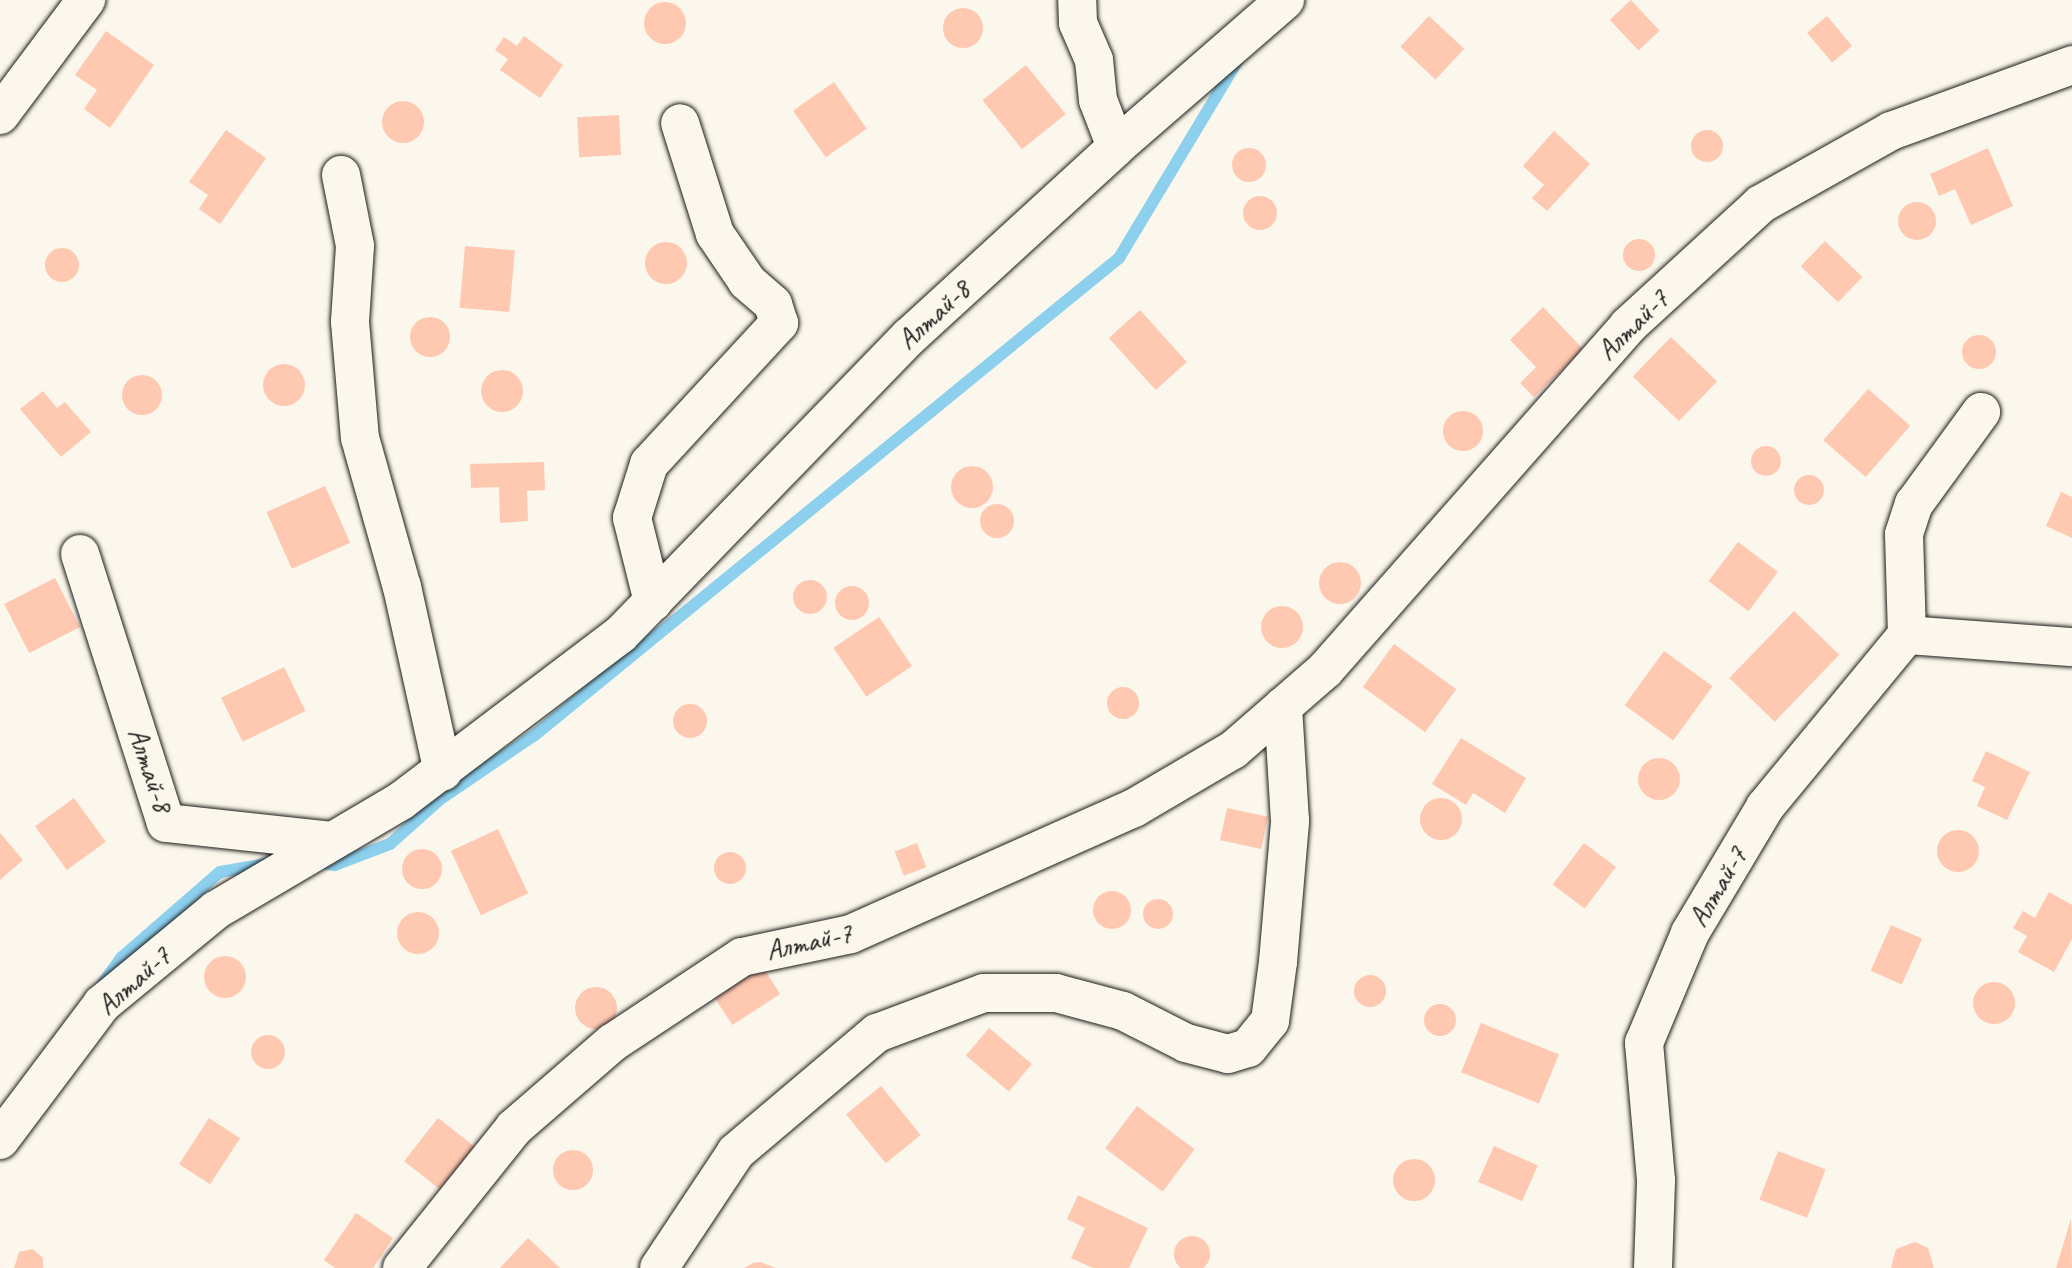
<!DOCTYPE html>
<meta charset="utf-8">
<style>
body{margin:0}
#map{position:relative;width:2072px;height:1268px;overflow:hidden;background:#fbf7ec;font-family:Caveat,sans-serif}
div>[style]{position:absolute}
.stream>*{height:12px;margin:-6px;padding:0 6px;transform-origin:6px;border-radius:6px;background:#8cd0ee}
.building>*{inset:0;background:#ffc8b1;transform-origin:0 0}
.round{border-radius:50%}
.roads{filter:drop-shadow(0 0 2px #1c1c1c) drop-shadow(0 0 2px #1c1c1c)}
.minor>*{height:38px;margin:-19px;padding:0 19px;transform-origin:19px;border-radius:19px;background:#fbf7ec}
span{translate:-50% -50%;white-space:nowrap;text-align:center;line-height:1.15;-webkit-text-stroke:5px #fbf7ec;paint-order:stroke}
.street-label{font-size:28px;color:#1c1c1c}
</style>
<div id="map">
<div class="stream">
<i style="left:315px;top:862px;width:20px;rotate:9deg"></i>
<i style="left:335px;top:865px;width:59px;rotate:-20.9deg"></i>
<i style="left:390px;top:844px;width:66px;rotate:-41.9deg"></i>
<i style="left:439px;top:800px;width:117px;rotate:-34.2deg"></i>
<i style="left:536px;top:734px;width:753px;rotate:-39.23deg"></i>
<i style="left:1119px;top:258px;width:231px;rotate:-59deg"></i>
<i style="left:103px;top:983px;width:31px;rotate:-54deg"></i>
<i style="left:121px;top:958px;width:131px;rotate:-41deg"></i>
<i style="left:220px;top:872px;width:47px;rotate:-9.9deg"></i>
</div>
<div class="building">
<i style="left:1631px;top:0;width:42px;height:29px;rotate:47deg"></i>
<i class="round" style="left:644px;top:2px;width:42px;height:42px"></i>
<i class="round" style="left:943px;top:8px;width:40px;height:40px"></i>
<i style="left:1429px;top:16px;width:48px;height:42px;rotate:43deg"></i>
<i style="left:1827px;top:16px;width:39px;height:26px;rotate:50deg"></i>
<i style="clip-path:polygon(106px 31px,154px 65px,110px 128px,84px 109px,97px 90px,75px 75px)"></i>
<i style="clip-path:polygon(524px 36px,563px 65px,540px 98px,500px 70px,508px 59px,495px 50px,504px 37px,517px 46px)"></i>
<i style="left:1026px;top:65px;width:63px;height:56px;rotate:51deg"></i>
<i style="left:834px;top:82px;width:57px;height:50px;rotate:55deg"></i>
<i class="round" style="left:382px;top:101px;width:42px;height:42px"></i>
<i style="left:619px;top:115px;width:40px;height:42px;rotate:87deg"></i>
<i style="clip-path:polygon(226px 130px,266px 158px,220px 224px,199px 209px,208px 195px,189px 182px)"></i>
<i class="round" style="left:1691px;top:130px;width:32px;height:32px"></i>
<i style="clip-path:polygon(1554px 131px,1590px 164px,1547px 211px,1532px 198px,1544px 185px,1523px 166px)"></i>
<i class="round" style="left:1232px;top:148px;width:34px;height:34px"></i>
<i style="clip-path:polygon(1988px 148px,2013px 206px,1971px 225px,1955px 189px,1939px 196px,1930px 174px)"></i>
<i class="round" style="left:1243px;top:196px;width:34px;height:34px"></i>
<i class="round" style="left:1898px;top:202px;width:38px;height:38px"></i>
<i class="round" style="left:1623px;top:239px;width:32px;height:32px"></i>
<i style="left:1825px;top:241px;width:52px;height:35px;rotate:44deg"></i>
<i class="round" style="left:645px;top:242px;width:42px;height:42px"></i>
<i style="left:465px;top:246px;width:50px;height:62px;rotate:5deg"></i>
<i class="round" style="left:45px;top:248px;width:34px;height:34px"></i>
<i style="clip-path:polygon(1543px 307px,1583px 349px,1534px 397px,1520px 383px,1536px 367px,1510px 340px)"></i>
<i style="left:1140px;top:310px;width:70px;height:42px;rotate:48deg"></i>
<i class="round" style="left:410px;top:317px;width:40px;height:40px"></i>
<i class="round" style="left:1962px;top:335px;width:34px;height:34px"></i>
<i style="left:1671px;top:337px;width:64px;height:55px;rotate:44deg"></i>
<i class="round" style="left:263px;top:364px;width:42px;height:42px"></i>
<i class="round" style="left:481px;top:370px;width:42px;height:42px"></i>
<i class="round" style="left:122px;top:375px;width:40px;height:40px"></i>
<i style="left:1868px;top:389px;width:56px;height:68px;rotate:41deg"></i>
<i style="clip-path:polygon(43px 391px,57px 408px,65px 402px,91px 432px,61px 457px,20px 409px)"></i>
<i class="round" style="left:1443px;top:411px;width:40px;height:40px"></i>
<i class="round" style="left:1751px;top:446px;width:30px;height:30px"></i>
<i style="clip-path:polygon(544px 462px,545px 490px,527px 491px,528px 521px,500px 523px,499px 487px,471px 488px,470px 464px)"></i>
<i class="round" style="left:951px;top:466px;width:42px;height:42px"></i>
<i class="round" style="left:1794px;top:475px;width:30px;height:30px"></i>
<i style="left:325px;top:486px;width:62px;height:64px;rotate:66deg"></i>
<i style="clip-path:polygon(2061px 492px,2072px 497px,2072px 538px,2046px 526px)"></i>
<i class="round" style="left:980px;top:504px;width:34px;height:34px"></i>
<i style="left:1738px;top:542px;width:50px;height:49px;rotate:37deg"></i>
<i class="round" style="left:1319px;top:562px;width:42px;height:42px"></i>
<i style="left:55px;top:578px;width:55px;height:57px;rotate:63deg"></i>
<i class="round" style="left:793px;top:580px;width:34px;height:34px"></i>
<i class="round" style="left:835px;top:586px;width:34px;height:34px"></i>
<i class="round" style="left:1261px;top:606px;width:42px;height:42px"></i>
<i style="left:1794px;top:611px;width:63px;height:93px;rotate:44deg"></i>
<i style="left:879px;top:617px;width:59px;height:55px;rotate:56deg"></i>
<i style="left:1394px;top:644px;width:77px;height:53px;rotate:36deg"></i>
<i style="left:1664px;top:651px;width:60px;height:67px;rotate:36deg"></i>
<i style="left:284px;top:667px;width:49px;height:70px;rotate:64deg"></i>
<i class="round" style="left:1107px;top:687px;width:32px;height:32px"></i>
<i class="round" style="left:673px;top:704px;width:34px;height:34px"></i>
<i style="clip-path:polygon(1461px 738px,1526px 778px,1505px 813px,1473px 793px,1466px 805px,1432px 784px)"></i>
<i style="clip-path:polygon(1986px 751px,2030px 772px,2007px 820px,1977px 806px,1985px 787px,1972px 781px)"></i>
<i class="round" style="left:1638px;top:758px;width:42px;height:42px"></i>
<i style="left:74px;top:798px;width:54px;height:48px;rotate:54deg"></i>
<i class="round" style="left:1420px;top:798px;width:42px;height:42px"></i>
<i style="left:1227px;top:808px;width:42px;height:33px;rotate:12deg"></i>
<i style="left:498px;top:829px;width:71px;height:52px;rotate:65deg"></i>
<i class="round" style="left:1937px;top:830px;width:42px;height:42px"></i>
<i style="clip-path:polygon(0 833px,23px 860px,0 880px)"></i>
<i style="left:917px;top:843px;width:26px;height:24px;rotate:69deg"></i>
<i style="left:1584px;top:843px;width:40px;height:52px;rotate:37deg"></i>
<i class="round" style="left:402px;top:849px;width:40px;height:40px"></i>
<i class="round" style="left:714px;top:852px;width:32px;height:32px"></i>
<i class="round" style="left:1093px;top:891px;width:38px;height:38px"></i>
<i style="clip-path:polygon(2049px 892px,2072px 905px,2072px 939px,2054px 972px,2018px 952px,2027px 936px,2013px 928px,2023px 911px,2035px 918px)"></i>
<i class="round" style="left:1143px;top:899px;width:30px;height:30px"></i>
<i class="round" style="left:397px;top:912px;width:42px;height:42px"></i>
<i style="left:1891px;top:925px;width:34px;height:50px;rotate:24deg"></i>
<i class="round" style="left:204px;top:956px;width:42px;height:42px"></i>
<i style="left:760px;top:963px;width:37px;height:57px;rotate:57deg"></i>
<i class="round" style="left:1354px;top:975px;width:32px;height:32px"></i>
<i class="round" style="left:1973px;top:982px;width:42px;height:42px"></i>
<i class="round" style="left:575px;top:987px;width:42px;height:42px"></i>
<i class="round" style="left:1424px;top:1004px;width:32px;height:32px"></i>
<i style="left:1481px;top:1023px;width:84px;height:53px;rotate:22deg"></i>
<i style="left:989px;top:1028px;width:56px;height:36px;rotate:40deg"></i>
<i class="round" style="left:251px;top:1035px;width:34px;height:34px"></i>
<i style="left:881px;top:1086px;width:63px;height:45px;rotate:51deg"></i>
<i style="left:1137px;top:1106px;width:72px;height:53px;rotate:37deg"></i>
<i style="left:209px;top:1118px;width:37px;height:55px;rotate:33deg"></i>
<i style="left:438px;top:1118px;width:46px;height:55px;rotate:38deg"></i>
<i style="left:1494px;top:1146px;width:48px;height:39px;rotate:24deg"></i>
<i class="round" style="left:553px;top:1150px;width:40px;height:40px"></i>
<i style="left:1778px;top:1151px;width:51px;height:52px;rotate:21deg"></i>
<i class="round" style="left:1393px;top:1159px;width:42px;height:42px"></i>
<i style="clip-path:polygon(1078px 1195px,1148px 1228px,1129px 1268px,1093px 1268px,1071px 1258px,1085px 1228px,1067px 1219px)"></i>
<i style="clip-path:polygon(356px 1213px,393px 1238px,373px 1268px,335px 1268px,324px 1260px)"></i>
<i style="clip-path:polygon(2071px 1219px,2072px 1268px,2056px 1268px)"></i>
<i class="round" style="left:1174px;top:1236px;width:36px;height:36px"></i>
<i style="clip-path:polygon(528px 1238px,560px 1268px,500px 1268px)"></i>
<i style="clip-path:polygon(1915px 1242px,1928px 1248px,1934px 1268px,1891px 1268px,1896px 1249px)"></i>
<i style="clip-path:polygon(33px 1249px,43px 1258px,43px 1268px,14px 1268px,19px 1252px)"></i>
<i style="clip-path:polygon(760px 1262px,776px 1268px,744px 1268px,753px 1263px)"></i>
</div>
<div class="roads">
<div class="minor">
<i style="left:0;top:115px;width:144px;rotate:-53.2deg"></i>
<i style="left:1116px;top:147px;width:224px;rotate:-41deg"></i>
<i style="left:341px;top:175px;width:72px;rotate:78.8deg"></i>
<i style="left:355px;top:246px;width:76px;rotate:93.8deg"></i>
<i style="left:350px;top:322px;width:116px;rotate:85.1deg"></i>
<i style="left:360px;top:438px;width:155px;rotate:74.3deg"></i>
<i style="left:402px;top:587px;width:189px;rotate:77.5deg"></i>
<i style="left:80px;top:554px;width:282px;rotate:72.3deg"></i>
<i style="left:166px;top:823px;width:166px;rotate:6.2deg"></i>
<i style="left:653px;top:602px;width:87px;rotate:-104deg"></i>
<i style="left:632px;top:518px;width:57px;rotate:-72.5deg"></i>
<i style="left:649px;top:464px;width:192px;rotate:-47.3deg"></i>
<i style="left:779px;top:323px;width:20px;rotate:-108deg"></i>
<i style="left:773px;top:304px;width:35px;rotate:-139deg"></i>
<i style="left:747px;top:281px;width:57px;rotate:-124.2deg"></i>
<i style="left:715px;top:234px;width:116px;rotate:-107.5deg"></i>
<i style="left:1907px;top:635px;width:101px;rotate:-91.7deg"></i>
<i style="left:1904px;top:534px;width:32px;rotate:-72deg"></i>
<i style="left:1914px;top:504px;width:114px;rotate:-53.9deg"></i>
<i style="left:0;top:1140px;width:170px;rotate:-53.1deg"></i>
<i style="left:102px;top:1004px;width:148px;rotate:-39.5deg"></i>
<i style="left:216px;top:910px;width:215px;rotate:-30.5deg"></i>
<i style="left:401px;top:801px;width:276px;rotate:-37.2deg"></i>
<i style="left:621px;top:634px;width:414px;rotate:-45.9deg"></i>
<i style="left:909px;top:337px;width:281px;rotate:-42.5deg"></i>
<i style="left:1116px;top:147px;width:50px;rotate:-111deg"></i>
<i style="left:1098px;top:100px;width:40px;rotate:-95.7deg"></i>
<i style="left:1094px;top:60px;width:40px;rotate:-113.4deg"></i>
<i style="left:1078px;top:23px;width:23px;rotate:-92deg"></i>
<i style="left:402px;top:1268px;width:179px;rotate:-51.3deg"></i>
<i style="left:514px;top:1128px;width:130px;rotate:-40.9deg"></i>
<i style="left:612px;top:1043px;width:156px;rotate:-33.5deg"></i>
<i style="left:742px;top:957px;width:111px;rotate:-11.9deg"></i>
<i style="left:851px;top:934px;width:310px;rotate:-24deg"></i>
<i style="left:1134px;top:808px;width:115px;rotate:-30.4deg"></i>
<i style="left:1233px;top:750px;width:122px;rotate:-41deg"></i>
<i style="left:1325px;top:670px;width:458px;rotate:-48.6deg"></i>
<i style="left:1628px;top:326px;width:180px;rotate:-42.5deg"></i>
<i style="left:1761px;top:204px;width:149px;rotate:-29.3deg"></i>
<i style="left:1891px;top:131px;width:193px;rotate:-20deg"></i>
<i style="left:659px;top:1268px;width:139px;rotate:-56.4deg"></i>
<i style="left:736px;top:1152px;width:185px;rotate:-40.2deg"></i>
<i style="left:877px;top:1033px;width:114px;rotate:-20.5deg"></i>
<i style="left:984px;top:993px;width:72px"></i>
<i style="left:1056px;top:993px;width:69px;rotate:15deg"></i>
<i style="left:1123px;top:1011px;width:71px;rotate:26.9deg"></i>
<i style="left:1186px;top:1043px;width:43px;rotate:14.7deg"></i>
<i style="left:1228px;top:1054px;width:21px;rotate:-17deg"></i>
<i style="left:1248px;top:1048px;width:35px;rotate:-51deg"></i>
<i style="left:1270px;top:1021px;width:60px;rotate:-82.3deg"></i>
<i style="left:1278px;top:962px;width:142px;rotate:-85.1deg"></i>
<i style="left:1290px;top:821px;width:115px;rotate:-93.5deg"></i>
<i style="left:1653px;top:1268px;width:88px;rotate:-88deg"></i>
<i style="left:1656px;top:1180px;width:138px;rotate:-95deg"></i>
<i style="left:1644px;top:1043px;width:119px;rotate:-67.3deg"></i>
<i style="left:1690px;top:933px;width:147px;rotate:-59.2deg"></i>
<i style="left:1765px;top:807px;width:223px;rotate:-50.5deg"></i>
<i style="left:1907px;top:635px;width:165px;rotate:4.2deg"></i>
</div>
</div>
<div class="street-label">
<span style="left:934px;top:315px;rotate:-43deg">Алтай-8</span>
<span style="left:1633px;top:325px;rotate:-45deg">Алтай-7</span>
<span style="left:150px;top:770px;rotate:71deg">Алтай-8</span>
<span style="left:1718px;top:887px;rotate:-60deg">Алтай-7</span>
<span style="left:809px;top:942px;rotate:-13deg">Алтай-7</span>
<span style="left:134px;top:981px;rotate:-42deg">Алтай-7</span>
</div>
</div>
